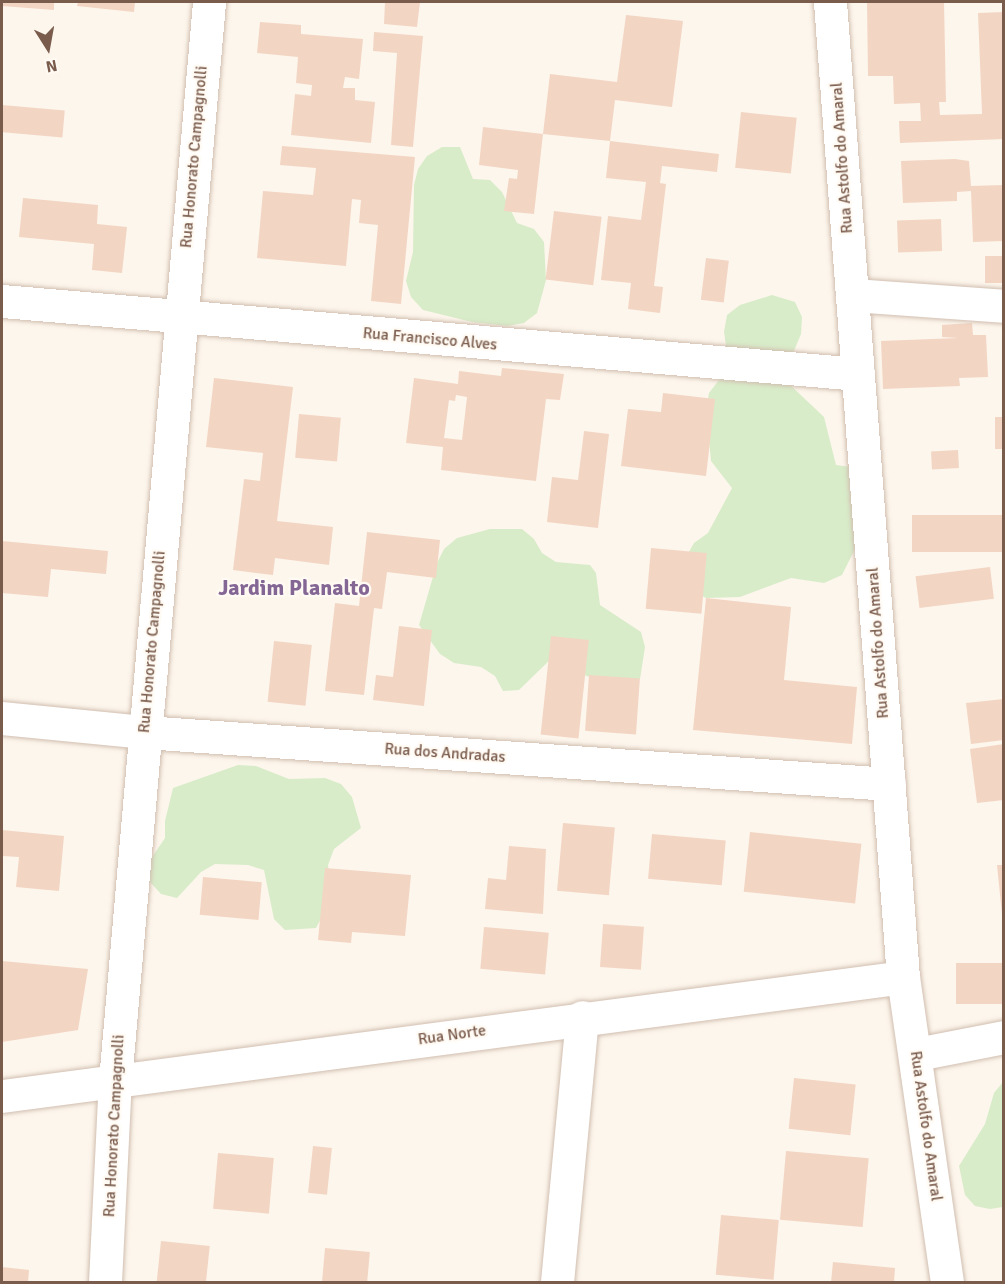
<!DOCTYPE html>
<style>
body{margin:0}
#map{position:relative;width:1005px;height:1284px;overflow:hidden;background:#fdf6ec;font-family:Signika,sans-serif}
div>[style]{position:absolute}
.green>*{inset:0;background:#d8ecc9}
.building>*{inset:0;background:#f3d5c3;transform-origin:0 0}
.roads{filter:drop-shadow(0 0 2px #d1beb0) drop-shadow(0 0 2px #d1beb0)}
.minor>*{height:33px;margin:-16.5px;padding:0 16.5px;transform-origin:16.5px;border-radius:16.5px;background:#fff}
span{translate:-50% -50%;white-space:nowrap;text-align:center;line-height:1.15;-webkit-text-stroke:4.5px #fffaf3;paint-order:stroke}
.street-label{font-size:16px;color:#7a5c4d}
.district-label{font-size:22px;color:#846695;font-weight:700}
.frame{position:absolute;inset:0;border:3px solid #7a5c4d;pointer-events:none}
.north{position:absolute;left:18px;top:18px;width:60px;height:60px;-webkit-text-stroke:4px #fffaf3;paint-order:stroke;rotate:169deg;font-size:16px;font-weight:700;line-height:24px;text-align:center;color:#7a5c4d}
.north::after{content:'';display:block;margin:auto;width:21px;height:27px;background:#7a5c4d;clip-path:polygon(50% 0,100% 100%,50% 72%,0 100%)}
</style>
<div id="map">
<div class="green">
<i style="clip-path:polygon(442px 147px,460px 147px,473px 179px,490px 180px,502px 192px,517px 223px,534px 229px,544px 242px,546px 280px,537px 313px,524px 323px,507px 326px,472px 322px,423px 310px,411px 297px,406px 281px,413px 252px,414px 185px,418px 169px,427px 156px)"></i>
<i style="clip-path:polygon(772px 295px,795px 302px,802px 317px,801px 334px,788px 365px,787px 382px,824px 417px,836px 465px,851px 467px,865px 529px,842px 575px,824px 583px,791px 578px,740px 597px,706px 598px,693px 591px,686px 557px,694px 543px,708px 533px,732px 488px,711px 461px,706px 410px,709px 393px,729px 367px,724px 332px,727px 315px,740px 305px)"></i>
<i style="clip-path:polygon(490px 529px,522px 529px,534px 539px,542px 553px,556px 562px,590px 565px,596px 573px,600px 605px,641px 632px,645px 647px,640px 679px,623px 682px,586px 676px,574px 657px,556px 654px,519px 690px,503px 691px,495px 676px,481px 667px,454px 663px,440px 654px,419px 625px,437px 563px,444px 549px,457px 538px)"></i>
<i style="clip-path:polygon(238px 765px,256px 766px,289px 779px,325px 778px,341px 784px,352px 797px,361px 828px,334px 849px,328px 865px,332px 898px,316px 928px,285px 930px,274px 919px,264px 870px,248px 865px,215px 864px,201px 872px,177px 898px,161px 894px,149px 881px,146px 866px,165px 838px,165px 821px,173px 788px)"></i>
<i style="clip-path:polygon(1003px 1082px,1003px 1207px,990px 1209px,975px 1206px,965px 1195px,959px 1166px,985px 1124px,994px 1093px)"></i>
</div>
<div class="building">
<i style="clip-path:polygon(2px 2px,54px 2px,54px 10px,2px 6px)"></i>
<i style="clip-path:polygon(78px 2px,135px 2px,134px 12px,77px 6px)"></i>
<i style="clip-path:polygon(385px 2px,420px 2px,417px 27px,384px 24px)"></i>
<i style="clip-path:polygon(867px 2px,944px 2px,946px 102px,939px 102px,940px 115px,982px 114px,978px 13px,1004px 12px,1004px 139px,900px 143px,899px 121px,921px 121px,920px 103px,894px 104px,893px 76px,868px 76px)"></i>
<i style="clip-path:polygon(626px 15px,683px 21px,672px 107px,615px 100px,610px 141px,543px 134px,550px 74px,617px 82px)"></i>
<i style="clip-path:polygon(260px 22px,301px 25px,301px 34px,363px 39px,359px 79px,345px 77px,343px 88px,355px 88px,355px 100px,375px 102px,371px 143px,291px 135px,295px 94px,311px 96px,312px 85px,296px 83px,298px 57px,257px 53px)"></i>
<i style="clip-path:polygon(374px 32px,423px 36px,413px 147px,391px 145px,397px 53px,373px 51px)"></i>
<i style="left:2px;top:105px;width:63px;height:27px;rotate:5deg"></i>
<i style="left:741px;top:112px;width:56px;height:56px;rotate:6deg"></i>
<i style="clip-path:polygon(483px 127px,543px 134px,534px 214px,504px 211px,509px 178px,517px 179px,518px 170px,479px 165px)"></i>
<i style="clip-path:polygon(610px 141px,719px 154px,717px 172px,662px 166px,660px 183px,666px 184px,654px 286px,663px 287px,660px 313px,628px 309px,631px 283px,601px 280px,608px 216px,641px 220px,646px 182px,606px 178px)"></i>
<i style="clip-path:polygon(282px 146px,415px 157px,401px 304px,371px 301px,378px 225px,359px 223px,361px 200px,352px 199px,346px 266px,257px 258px,263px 191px,313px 195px,316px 168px,280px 165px)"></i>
<i style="clip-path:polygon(955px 159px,969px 161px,971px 186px,1004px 185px,1004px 241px,973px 242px,971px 191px,957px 192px,957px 201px,903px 203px,901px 161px)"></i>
<i style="clip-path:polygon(23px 198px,98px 205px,97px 224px,127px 227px,122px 273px,92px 270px,94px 244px,19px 237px)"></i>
<i style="left:554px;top:211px;width:48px;height:69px;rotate:7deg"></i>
<i style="left:941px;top:219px;width:32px;height:44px;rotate:88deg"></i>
<i style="left:1004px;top:256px;width:27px;height:19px;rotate:90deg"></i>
<i style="left:706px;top:258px;width:23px;height:42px;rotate:7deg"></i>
<i style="clip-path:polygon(972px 323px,973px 335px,986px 335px,988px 377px,959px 378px,960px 386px,883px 389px,881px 341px,958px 338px,942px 337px,942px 325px)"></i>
<i style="clip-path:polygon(evenodd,502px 368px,564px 374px,560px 400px,546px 399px,536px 481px,441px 470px,443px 447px,406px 443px,414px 378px,458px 384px,459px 371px,501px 376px,502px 368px,456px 395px,467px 397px,462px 440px,444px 438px,449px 400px,455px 401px,456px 395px)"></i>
<i style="clip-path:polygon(214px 378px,293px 387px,277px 521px,333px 527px,329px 565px,275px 558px,273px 575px,233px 570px,244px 479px,260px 481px,263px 453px,206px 447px)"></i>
<i style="clip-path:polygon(663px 393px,715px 399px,706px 476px,621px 466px,628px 409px,661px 412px)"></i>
<i style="left:299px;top:414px;width:42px;height:44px;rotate:5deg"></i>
<i style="left:995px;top:417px;width:9px;height:32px"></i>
<i style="clip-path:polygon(584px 431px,609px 434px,598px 528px,547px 522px,552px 477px,578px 480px)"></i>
<i style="left:958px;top:450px;width:18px;height:27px;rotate:87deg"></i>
<i style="left:1004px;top:515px;width:37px;height:92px;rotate:90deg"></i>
<i style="clip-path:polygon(367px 532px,440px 540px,436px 578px,387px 572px,382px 609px,374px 608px,364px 695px,325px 691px,335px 603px,359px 606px)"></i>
<i style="clip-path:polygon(2px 541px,108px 551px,106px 574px,51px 569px,48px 597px,2px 593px)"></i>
<i style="left:651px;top:548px;width:56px;height:61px;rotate:5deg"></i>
<i style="left:990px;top:567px;width:32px;height:75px;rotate:83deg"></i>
<i style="clip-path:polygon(706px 598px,791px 607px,784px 680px,857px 687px,852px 744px,693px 730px)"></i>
<i style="clip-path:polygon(399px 626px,432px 630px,424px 706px,373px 700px,376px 675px,393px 677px)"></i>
<i style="left:551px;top:636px;width:38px;height:99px;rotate:6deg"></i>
<i style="left:274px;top:641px;width:38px;height:61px;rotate:6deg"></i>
<i style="left:589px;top:675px;width:51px;height:56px;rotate:4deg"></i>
<i style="clip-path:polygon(1004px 699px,1004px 740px,971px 744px,966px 703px)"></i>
<i style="clip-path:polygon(1004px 744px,1004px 800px,977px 803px,970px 749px)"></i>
<i style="left:563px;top:823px;width:52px;height:68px;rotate:5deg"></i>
<i style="clip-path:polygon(2px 830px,64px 836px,59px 891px,16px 887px,19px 857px,2px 856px)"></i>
<i style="left:750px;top:832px;width:112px;height:60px;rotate:6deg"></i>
<i style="left:652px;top:834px;width:74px;height:45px;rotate:5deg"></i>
<i style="clip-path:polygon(509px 846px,546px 849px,543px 914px,485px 909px,488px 878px,506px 880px)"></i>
<i style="clip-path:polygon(997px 865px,1004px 865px,1004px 914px,1002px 914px)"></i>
<i style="clip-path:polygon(325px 868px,411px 875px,405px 936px,352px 932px,351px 943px,318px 940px)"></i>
<i style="left:203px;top:877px;width:59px;height:38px;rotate:5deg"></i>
<i style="left:603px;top:924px;width:41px;height:43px;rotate:4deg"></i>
<i style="left:484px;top:927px;width:65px;height:42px;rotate:5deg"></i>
<i style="clip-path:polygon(2px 961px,88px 969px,78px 1030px,2px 1042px)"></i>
<i style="left:1004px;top:963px;width:41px;height:48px;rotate:90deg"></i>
<i style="left:794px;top:1078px;width:62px;height:51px;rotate:6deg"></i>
<i style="left:313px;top:1146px;width:19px;height:47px;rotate:6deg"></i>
<i style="left:786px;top:1151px;width:83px;height:69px;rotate:5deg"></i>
<i style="left:218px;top:1153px;width:56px;height:56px;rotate:5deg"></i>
<i style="left:721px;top:1215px;width:58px;height:60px;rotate:5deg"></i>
<i style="left:161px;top:1241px;width:49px;height:41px;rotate:6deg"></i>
<i style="left:325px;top:1248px;width:45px;height:34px;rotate:5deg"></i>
<i style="clip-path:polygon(833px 1262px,895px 1268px,894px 1282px,831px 1282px)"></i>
<i style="clip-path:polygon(2px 1267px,29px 1270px,28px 1282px,2px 1282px)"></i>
</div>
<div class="roads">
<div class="minor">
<i style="left:830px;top:2px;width:978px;rotate:85.72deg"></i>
<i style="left:903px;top:977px;width:308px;rotate:81.8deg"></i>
<i style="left:852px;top:295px;width:152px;rotate:4.1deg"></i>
<i style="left:2px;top:301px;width:859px;rotate:4.87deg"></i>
<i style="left:2px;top:718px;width:143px;rotate:5.6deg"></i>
<i style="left:144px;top:732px;width:747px;rotate:3.99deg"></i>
<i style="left:917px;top:1054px;width:89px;rotate:-11.1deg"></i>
<i style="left:2px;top:1096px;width:909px;rotate:-7.52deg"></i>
<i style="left:105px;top:1282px;width:201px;rotate:-87.2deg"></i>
<i style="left:115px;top:1081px;width:1083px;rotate:-85.02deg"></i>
<i style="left:557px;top:1282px;width:266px;rotate:-84.6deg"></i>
</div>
</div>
<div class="street-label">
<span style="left:194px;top:157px;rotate:-85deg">Rua Honorato Campagnolli</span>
<span style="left:842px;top:158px;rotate:-94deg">Rua Astolfo do Amaral</span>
<span style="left:430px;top:339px;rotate:5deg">Rua Francisco Alves</span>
<span style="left:152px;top:642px;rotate:-85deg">Rua Honorato Campagnolli</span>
<span style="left:878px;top:643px;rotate:-94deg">Rua Astolfo do Amaral</span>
<span style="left:445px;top:753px;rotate:4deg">Rua dos Andradas</span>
<span style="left:452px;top:1035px;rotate:-8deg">Rua Norte</span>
<span style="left:114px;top:1126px;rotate:-87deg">Rua Honorato Campagnolli</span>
<span style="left:926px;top:1126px;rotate:82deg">Rua Astolfo do Amaral</span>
</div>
<div class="district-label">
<span style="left:294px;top:588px">Jardim Planalto</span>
</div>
<div class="frame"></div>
<div class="north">N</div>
</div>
